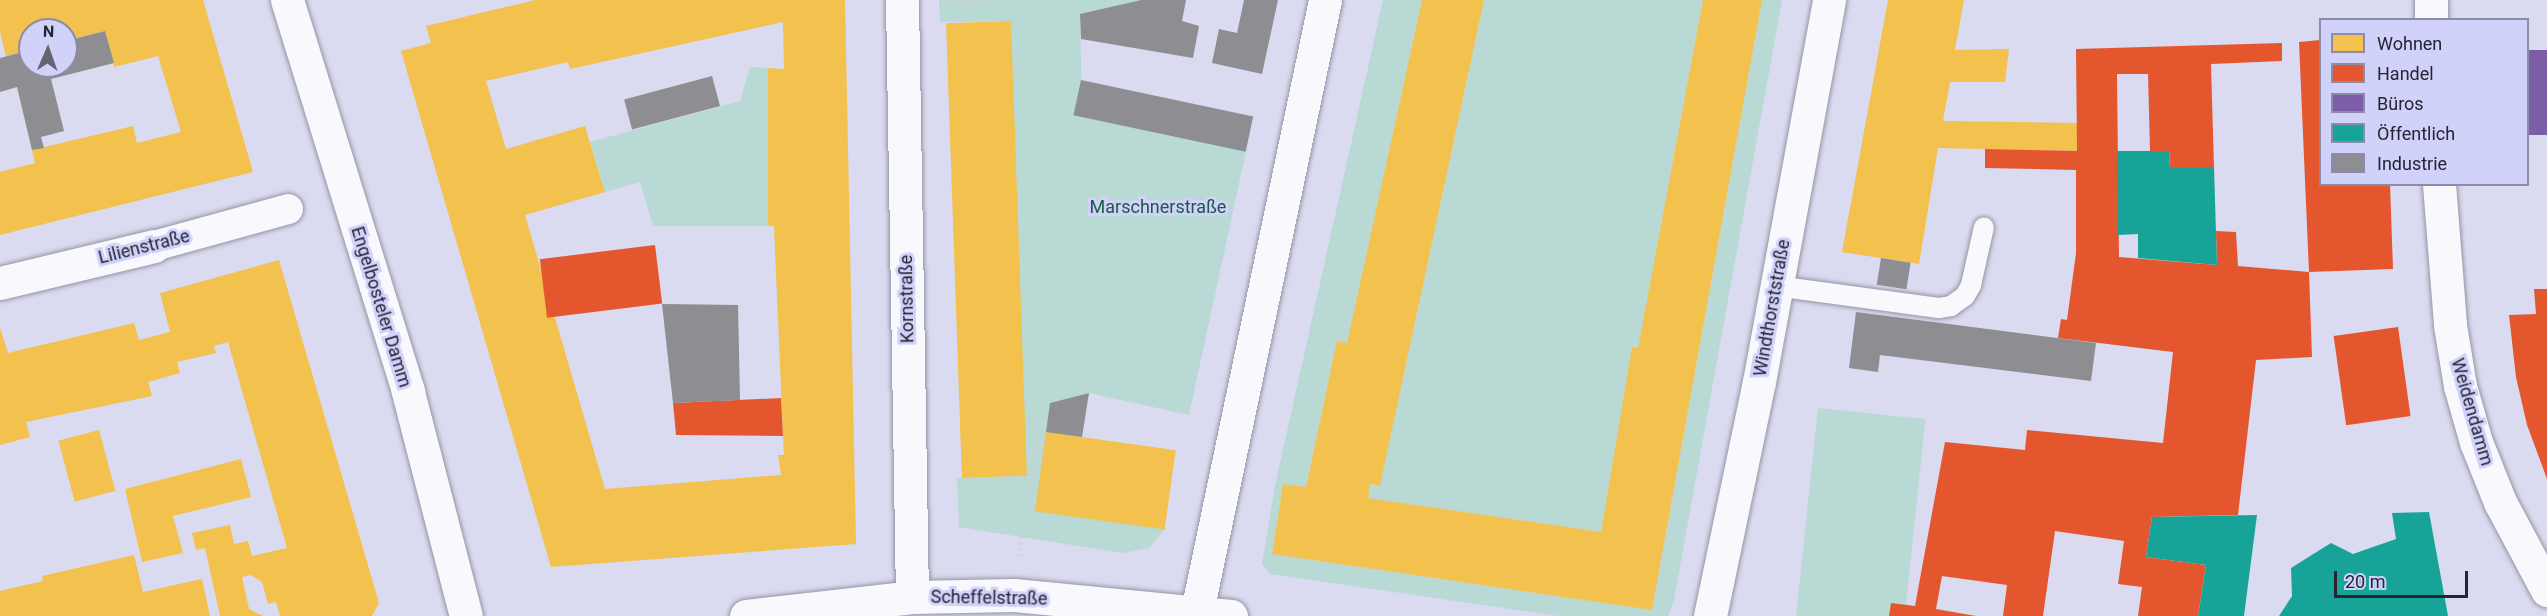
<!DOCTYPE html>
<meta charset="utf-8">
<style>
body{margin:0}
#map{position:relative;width:2547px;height:616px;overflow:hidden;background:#dadaf0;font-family:Roboto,sans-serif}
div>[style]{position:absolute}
.green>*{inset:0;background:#b8d9d4;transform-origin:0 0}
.homes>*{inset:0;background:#f2c14e;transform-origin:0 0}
.shops>*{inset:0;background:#e4572e;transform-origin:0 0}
.offices>*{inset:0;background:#7b5ea7;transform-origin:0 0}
.public>*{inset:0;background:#17a398}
.industry>*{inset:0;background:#8d8d92;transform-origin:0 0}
.path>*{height:4px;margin-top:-2px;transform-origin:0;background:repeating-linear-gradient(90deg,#d0d0d6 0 1.5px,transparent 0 6px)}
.roads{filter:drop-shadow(0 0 2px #9595a5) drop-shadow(0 0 2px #9595a5)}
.service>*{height:20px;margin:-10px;padding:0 10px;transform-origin:10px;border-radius:10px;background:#f9f9fd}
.pedestrian>*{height:30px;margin:-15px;padding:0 15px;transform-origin:15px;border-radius:15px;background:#f9f9fd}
.minor>*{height:33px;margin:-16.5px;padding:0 16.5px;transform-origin:16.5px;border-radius:16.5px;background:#f9f9fd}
.secondary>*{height:33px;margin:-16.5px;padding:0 16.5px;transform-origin:16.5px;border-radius:16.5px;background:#f9f9fd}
span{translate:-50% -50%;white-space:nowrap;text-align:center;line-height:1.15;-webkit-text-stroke:6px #d1d2f9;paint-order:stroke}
.park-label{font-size:18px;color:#1b5942}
.street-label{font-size:18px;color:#242433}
.legend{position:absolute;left:2319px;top:18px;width:210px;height:168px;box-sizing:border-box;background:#d1d2f9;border:2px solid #8c8caa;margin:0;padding:8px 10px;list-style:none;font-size:18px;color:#242433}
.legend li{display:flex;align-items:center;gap:12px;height:30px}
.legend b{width:30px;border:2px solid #8c8caa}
.north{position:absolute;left:18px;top:18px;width:60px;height:60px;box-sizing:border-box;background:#d1d2f9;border:2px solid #8c8caa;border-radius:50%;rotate:2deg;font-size:16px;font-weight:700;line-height:24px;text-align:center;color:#242433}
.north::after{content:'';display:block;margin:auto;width:21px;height:27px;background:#646475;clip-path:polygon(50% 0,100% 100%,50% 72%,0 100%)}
.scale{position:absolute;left:2334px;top:571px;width:134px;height:27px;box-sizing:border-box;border:3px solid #242433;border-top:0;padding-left:8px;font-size:18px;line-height:21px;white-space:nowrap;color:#242433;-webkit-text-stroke:4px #d1d2f9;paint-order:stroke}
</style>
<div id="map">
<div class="green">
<i style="clip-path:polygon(939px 0,1141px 0,1080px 14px,1082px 115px,1246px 151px,1189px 415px,1089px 393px,1050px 403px,1165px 529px,1149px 548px,1122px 553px,959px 527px,957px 478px,1023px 476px,1011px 21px,940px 22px)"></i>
<i style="clip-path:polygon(1383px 0,1422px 0,1347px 343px,1337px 341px,1306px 487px,1283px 484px,1272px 554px,1652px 610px,1762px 0,1782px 0,1674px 600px,1668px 616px,1559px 616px,1270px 574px,1262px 564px,1275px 486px)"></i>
<i style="clip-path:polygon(1484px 0,1703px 0,1638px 348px,1632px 348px,1601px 532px,1368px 498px,1370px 484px,1380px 486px)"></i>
<i style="clip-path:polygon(750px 67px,768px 68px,768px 226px,653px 226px,640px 182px,605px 192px,590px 142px,740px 101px)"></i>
<i style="left:1818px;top:408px;width:108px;height:211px;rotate:6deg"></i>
</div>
<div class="homes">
<i style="clip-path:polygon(0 0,203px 0,253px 172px,0 235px,0 172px,35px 163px,32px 150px,133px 126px,137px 143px,181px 132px,158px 56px,114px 67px,105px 31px,66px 41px,66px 30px,30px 30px,30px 50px,6px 56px,0 32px)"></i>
<i style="clip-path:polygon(evenodd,535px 0,845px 0,856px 544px,551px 567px,401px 51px,431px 43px,426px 26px,535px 0,783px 22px,784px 69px,768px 68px,768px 226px,774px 226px,783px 436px,784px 455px,778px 455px,781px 475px,605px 489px,525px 215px,605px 192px,595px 160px,585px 126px,506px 149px,486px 81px,568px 62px,570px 69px,783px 22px)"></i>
<i style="clip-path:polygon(1422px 0,1484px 0,1380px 486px,1370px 484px,1368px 498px,1601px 532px,1632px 347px,1638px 348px,1703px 0,1762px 0,1652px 610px,1272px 554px,1283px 484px,1306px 487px,1337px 341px,1347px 343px)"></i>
<i style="clip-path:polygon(1888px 0,1964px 0,1955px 50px,2009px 49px,2005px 82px,1950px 82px,1943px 121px,2077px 123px,2077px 151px,1938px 148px,1919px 264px,1842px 252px)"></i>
<i style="left:1011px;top:21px;width:455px;height:65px;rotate:88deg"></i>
<i style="clip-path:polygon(279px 260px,379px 603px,372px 616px,280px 616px,276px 602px,268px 604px,262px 582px,251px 575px,242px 577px,249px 609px,263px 616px,220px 616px,205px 548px,196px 550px,192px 533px,230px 525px,234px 544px,248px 541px,252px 556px,287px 548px,228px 342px,214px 346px,216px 353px,177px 362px,180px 373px,148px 382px,152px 396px,26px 422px,30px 437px,0 445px,0 328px,8px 353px,134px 323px,139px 340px,170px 332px,160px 293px)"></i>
<i style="left:99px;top:430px;width:63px;height:42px;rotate:75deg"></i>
<i style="left:1046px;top:432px;width:131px;height:80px;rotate:8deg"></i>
<i style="clip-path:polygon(241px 459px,251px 497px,173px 516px,183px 553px,142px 562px,125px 489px)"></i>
<i style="clip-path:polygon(134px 555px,143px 592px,202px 579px,210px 616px,0 616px,0 591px,43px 581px,42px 576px)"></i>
</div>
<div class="shops">
<i style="clip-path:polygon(2320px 40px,2320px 184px,2390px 184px,2393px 269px,2309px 272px,2299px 42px)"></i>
<i style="clip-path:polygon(2282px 43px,2282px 61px,2211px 64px,2214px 168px,2170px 168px,2169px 151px,2150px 151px,2148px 74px,2117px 74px,2119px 257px,2217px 265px,2216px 231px,2236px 232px,2238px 266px,2309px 272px,2312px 357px,2256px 360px,2238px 515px,2152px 517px,2146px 557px,2206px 565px,2198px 616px,2138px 616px,2142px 587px,2118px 584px,2124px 541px,2055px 531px,2043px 616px,2003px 616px,2007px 585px,1942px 576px,1936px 609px,1976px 616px,1889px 616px,1891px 603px,1915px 606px,1945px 442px,2025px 450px,2027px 430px,2163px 443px,2173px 352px,2058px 338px,2061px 319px,2067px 320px,2076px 253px,2076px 170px,1985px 168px,1985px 149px,2077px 151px,2076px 49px)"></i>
<i style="left:655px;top:245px;width:59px;height:116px;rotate:83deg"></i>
<i style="clip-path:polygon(2534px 289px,2547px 289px,2547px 479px,2527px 425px,2516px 377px,2509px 315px,2536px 314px)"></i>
<i style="left:2398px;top:327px;width:90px;height:65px;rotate:82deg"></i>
<i style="clip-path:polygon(781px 398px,783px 436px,676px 435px,673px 403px)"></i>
</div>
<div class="offices">
<i style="left:2547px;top:50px;width:85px;height:19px;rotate:90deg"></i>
</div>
<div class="public">
<i style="clip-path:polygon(2117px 151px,2169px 151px,2170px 168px,2214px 168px,2217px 265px,2138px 258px,2138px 234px,2118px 235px)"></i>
<i style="clip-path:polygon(2429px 512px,2448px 616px,2279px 616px,2292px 596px,2291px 568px,2331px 543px,2353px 554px,2396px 539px,2392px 513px)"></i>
<i style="clip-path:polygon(2257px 515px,2244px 616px,2198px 616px,2206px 565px,2146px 557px,2152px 517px)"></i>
</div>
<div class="industry">
<i style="clip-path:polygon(1141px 0,1186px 0,1182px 21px,1199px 26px,1193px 58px,1081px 39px,1080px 14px)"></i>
<i style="clip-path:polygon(1244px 0,1278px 0,1262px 74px,1212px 63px,1219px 29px,1237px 33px)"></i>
<i style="clip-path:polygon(105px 31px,114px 63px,51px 79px,64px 131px,41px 137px,44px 148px,32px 150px,17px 87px,0 92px,0 58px,30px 50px,30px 66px,66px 66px,66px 41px)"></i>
<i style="left:712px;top:76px;width:31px;height:91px;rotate:75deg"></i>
<i style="left:1081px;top:80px;width:176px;height:36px;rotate:12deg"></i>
<i style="left:1881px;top:258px;width:30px;height:27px;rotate:9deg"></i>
<i style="clip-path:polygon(662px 304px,738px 305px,740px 400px,673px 403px)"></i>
<i style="clip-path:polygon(1856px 312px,2096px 343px,2091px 381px,1880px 355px,1878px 372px,1849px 368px)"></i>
<i style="clip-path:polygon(1089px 393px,1082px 437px,1046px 432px,1050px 403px)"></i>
</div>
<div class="path">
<i style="left:942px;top:2px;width:71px;rotate:-1.6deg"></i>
<i style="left:1019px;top:556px;width:119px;rotate:-81.8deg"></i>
<i style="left:1036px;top:438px;width:438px;rotate:-89deg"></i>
</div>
<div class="roads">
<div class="service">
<i style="left:1776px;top:286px;width:164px;rotate:7.7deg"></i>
<i style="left:1939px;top:308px;width:12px;rotate:-9deg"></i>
<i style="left:1951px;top:306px;width:17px;rotate:-36deg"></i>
<i style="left:1965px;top:296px;width:13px;rotate:-61deg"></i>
<i style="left:1971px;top:285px;width:59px;rotate:-77.4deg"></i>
</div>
<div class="pedestrian">
<i style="left:154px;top:246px;width:139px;rotate:-15.4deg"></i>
</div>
<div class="minor">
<i style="left:287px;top:0;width:410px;rotate:72.8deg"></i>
<i style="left:408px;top:392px;width:231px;rotate:75.5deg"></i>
<i style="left:902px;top:0;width:597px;rotate:89.04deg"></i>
<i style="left:0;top:283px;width:158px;rotate:-13.5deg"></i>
<i style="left:746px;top:616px;width:167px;rotate:-6.5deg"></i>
<i style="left:912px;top:597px;width:102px;rotate:-1.1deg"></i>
<i style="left:1014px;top:595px;width:218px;rotate:5.5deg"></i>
<i style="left:1196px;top:616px;width:629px;rotate:-78.17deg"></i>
<i style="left:1710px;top:616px;width:239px;rotate:-78.2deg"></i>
<i style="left:1759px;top:382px;width:388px;rotate:-79.6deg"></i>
</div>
<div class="secondary">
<i style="left:2431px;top:0;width:20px;rotate:90deg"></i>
<i style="left:2439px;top:184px;width:141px;rotate:85.5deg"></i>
<i style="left:2450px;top:325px;width:62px;rotate:80.7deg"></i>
<i style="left:2460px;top:386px;width:58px;rotate:74.1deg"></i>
<i style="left:2476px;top:442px;width:65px;rotate:68.2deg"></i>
<i style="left:2500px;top:502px;width:100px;rotate:61.9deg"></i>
</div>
</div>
<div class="park-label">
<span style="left:1158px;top:207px">Marschnerstraße</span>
</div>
<div class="street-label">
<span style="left:144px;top:247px;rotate:-14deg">Lilienstraße</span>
<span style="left:907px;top:299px;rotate:-91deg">Kornstraße</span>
<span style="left:381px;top:307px;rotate:73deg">Engelbosteler Damm</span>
<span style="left:1772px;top:308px;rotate:-80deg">Windthorststraße</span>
<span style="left:2472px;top:412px;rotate:74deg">Weidendamm</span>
<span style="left:989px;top:598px;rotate:1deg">Scheffelstraße</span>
</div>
<ul class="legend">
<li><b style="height:16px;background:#f2c14e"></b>Wohnen</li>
<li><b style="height:16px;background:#e4572e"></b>Handel</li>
<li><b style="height:16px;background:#7b5ea7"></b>Büros</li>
<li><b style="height:16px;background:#17a398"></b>Öffentlich</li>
<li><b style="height:16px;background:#8d8d92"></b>Industrie</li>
</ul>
<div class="north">N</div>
<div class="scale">20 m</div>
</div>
